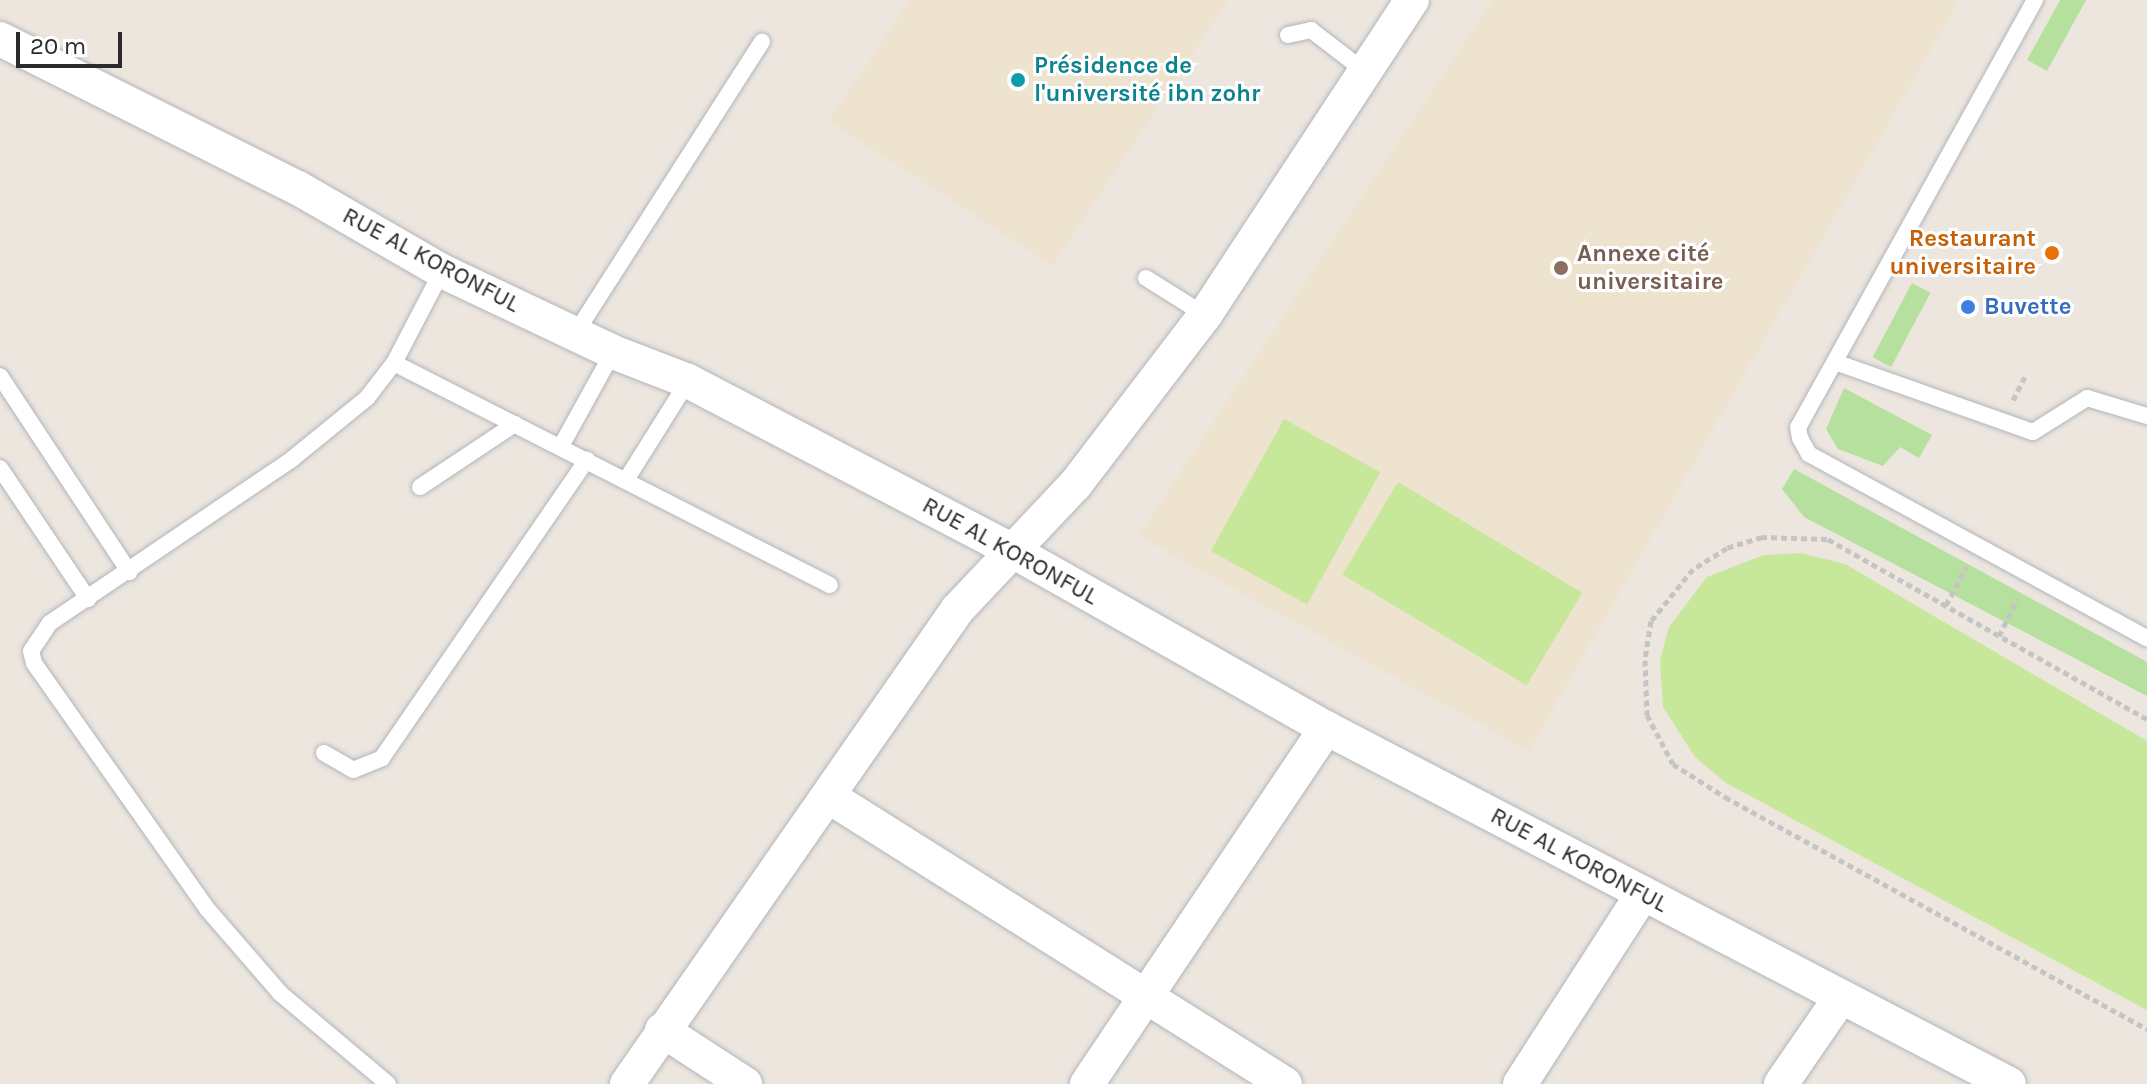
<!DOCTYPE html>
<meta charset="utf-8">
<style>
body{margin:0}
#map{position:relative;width:2147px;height:1084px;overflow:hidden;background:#ece6de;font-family:Karla,sans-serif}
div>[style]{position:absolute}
.education>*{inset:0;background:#ede3cf}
.green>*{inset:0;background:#b5e09d;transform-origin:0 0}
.pitch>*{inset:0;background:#c7e79a;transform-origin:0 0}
.path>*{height:5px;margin-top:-2.5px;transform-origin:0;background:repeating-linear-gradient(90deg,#c4c4c4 0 6px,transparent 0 10px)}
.roads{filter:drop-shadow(0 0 2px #b2b5be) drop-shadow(0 0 2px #b2b5be)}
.lane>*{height:16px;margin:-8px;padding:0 8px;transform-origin:8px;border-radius:8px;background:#fff}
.street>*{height:34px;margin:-17px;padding:0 17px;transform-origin:17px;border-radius:17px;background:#fff}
.dots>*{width:22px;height:22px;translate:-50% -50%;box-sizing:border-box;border:4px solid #fff;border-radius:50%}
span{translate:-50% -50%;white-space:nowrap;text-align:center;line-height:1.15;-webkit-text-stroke:6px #fff;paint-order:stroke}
.culture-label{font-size:24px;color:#0d838f;font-weight:700}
.left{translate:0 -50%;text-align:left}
.food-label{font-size:24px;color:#c56008;font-weight:700}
.right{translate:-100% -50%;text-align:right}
.education-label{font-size:24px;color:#785e54;font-weight:700}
.street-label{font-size:24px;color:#2b2b2b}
.shop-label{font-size:24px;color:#366cbe;font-weight:700}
.scale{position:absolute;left:16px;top:32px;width:106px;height:36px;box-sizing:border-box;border:4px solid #2b2b2b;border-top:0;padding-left:10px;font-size:24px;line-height:28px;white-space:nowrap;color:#2b2b2b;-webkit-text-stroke:6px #fff;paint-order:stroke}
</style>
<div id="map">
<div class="education">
<i style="clip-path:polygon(910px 0,1228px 0,1053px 266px,829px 121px)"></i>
<i style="clip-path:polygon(1492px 0,1959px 0,1529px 751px,1138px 536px)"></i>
</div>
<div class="green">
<i style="clip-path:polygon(2060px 0,2086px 0,2047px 71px,2027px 60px)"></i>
<i style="left:1912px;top:283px;width:21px;height:84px;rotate:28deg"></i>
<i style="clip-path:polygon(1844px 388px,1932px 435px,1919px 458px,1900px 447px,1883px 466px,1838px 449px,1826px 429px)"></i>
<i style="clip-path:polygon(1794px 469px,2147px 662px,2147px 696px,1804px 517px,1782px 489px)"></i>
</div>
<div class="pitch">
<i style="left:1284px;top:419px;width:110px;height:151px;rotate:29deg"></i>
<i style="left:1398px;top:482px;width:215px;height:108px;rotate:31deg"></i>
<i style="clip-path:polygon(1801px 553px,1845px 564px,2147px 741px,2147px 1010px,1726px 783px,1695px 757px,1663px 707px,1660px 660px,1669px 627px,1707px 577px,1764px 555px)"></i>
</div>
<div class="path">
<i style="left:2013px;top:400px;width:28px;rotate:-63deg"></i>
<i style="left:1946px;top:605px;width:44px;rotate:-61.7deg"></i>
<i style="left:1999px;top:636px;width:42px;rotate:-63.4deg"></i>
<i style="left:2147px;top:719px;width:367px;rotate:-150.6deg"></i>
<i style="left:1827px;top:539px;width:65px;rotate:-178.2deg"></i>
<i style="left:1762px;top:537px;width:37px;rotate:163deg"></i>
<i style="left:1727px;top:548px;width:40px;rotate:148deg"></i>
<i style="left:1693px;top:569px;width:67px;rotate:128.9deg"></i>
<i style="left:1651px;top:621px;width:39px;rotate:99deg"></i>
<i style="left:1645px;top:660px;width:55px;rotate:87.9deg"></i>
<i style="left:1647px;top:715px;width:55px;rotate:62deg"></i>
<i style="left:1673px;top:764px;width:62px;rotate:32.4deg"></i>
<i style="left:1725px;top:797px;width:482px;rotate:28.8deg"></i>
</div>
<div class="roads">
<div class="lane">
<i style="left:2035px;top:0;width:488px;rotate:119deg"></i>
<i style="left:1798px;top:427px;width:11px;rotate:80deg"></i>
<i style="left:1800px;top:438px;width:18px;rotate:61deg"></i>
<i style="left:1809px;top:454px;width:385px;rotate:28.6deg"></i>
<i style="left:1288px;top:35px;width:24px;rotate:-12deg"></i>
<i style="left:1311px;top:30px;width:71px;rotate:37.5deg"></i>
<i style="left:1146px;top:278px;width:70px;rotate:32.1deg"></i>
<i style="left:575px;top:334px;width:347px;rotate:-57.4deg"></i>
<i style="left:1835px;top:362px;width:210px;rotate:19.5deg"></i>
<i style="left:2033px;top:432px;width:64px;rotate:-32.2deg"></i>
<i style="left:2087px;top:398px;width:63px;rotate:16.7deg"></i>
<i style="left:394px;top:363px;width:489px;rotate:27deg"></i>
<i style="left:0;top:376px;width:235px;rotate:56.6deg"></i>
<i style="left:561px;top:446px;width:107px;rotate:-61deg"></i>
<i style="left:0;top:468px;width:158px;rotate:56.1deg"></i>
<i style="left:626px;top:480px;width:117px;rotate:-57.9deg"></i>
<i style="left:420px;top:487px;width:114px;rotate:-33.6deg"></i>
<i style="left:324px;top:753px;width:34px;rotate:30deg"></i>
<i style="left:353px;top:770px;width:31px;rotate:-22deg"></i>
<i style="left:382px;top:758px;width:362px;rotate:-55.5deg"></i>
<i style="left:388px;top:1084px;width:141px;rotate:-139.9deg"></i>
<i style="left:280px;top:993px;width:110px;rotate:-130.9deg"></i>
<i style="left:208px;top:910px;width:302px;rotate:-125.2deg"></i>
<i style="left:34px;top:663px;width:12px;rotate:-104deg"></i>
<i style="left:31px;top:651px;width:34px;rotate:-56deg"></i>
<i style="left:50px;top:623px;width:292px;rotate:-34.1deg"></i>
<i style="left:292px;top:459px;width:97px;rotate:-39.1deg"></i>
<i style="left:367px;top:398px;width:44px;rotate:-52.4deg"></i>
<i style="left:394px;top:363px;width:104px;rotate:-62.4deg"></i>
</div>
<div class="street">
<i style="left:0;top:39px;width:333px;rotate:26.6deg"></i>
<i style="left:298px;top:188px;width:166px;rotate:30deg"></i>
<i style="left:442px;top:271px;width:189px;rotate:25.3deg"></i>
<i style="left:613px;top:352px;width:80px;rotate:21.1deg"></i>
<i style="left:688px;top:381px;width:365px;rotate:27.6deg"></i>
<i style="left:1011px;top:550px;width:362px;rotate:29.5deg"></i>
<i style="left:1326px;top:728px;width:770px;rotate:27.53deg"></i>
<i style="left:828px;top:796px;width:540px;rotate:32.22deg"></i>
<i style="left:662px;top:1030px;width:99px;rotate:33deg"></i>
<i style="left:627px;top:1084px;width:578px;rotate:-55.15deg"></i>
<i style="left:957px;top:610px;width:172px;rotate:-46.7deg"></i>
<i style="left:1075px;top:485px;width:214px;rotate:-52.6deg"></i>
<i style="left:1205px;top:315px;width:377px;rotate:-56.7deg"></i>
<i style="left:1087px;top:1084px;width:429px;rotate:-56.1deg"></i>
<i style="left:1520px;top:1084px;width:227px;rotate:-57.2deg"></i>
<i style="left:1781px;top:1084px;width:104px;rotate:-55.5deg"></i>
</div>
</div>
<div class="dots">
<i style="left:1018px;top:80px;background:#0f9aa8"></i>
<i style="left:2052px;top:253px;background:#e8710a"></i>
<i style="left:1561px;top:268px;background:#8d6e63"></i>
<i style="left:1968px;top:307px;background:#3f7fe0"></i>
</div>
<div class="culture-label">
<span class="left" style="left:1034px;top:80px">Présidence de<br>l'université ibn zohr</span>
</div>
<div class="food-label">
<span class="right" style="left:2036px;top:253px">Restaurant<br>universitaire</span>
</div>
<div class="education-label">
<span class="left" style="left:1577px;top:268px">Annexe cité<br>universitaire</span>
</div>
<div class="street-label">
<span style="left:431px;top:260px;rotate:28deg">RUE AL KORONFUL</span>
<span style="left:1010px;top:551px;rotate:29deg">RUE AL KORONFUL</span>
<span style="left:1579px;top:860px;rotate:28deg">RUE AL KORONFUL</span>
</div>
<div class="shop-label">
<span class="left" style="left:1984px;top:307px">Buvette</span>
</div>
<div class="scale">20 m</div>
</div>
